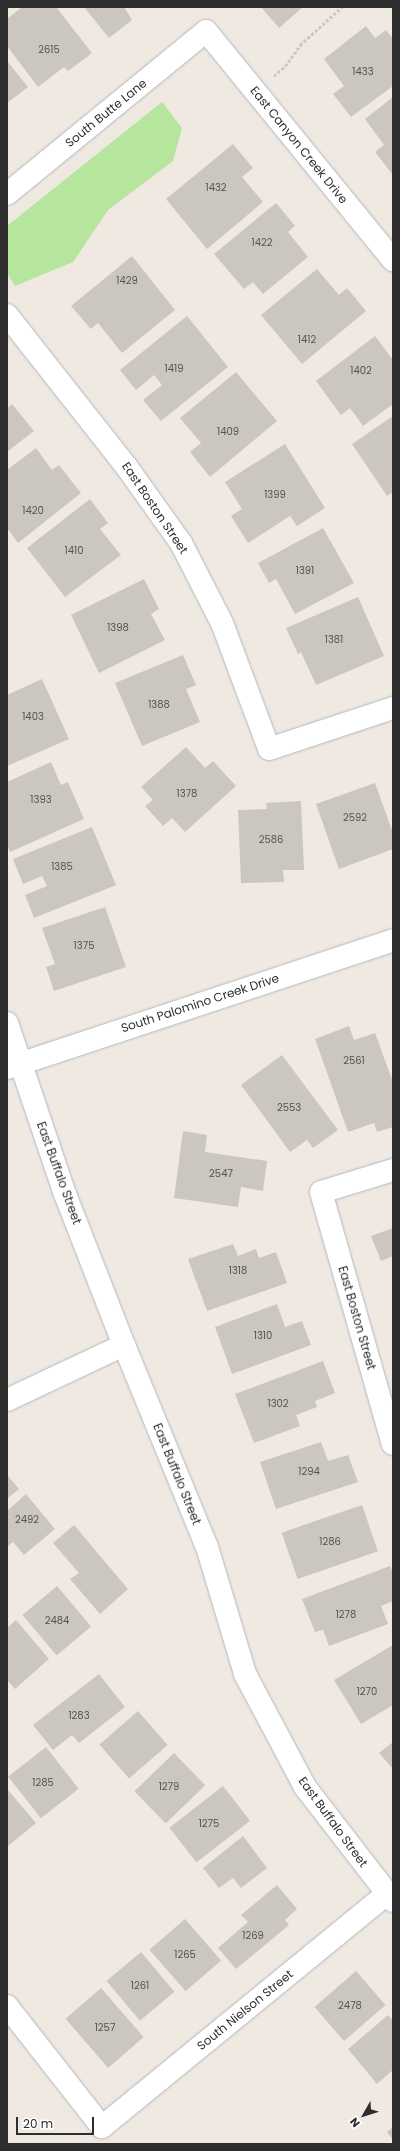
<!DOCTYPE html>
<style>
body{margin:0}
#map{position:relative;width:400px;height:2151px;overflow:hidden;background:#efe9e1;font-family:Poppins,sans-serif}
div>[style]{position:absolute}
.green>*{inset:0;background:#b6e59e}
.building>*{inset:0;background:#cbc7bf;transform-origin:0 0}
.path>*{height:2.5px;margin-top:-1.25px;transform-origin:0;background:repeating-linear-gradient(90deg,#c9c9c9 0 3px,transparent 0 5px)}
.roads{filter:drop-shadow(0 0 1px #b4b7c1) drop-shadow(0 0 1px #b4b7c1)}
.minor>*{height:22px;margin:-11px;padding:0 11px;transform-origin:11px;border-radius:11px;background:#fff}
span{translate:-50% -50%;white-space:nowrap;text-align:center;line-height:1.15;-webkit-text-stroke:4px #fff;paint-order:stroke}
.number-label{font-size:10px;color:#555452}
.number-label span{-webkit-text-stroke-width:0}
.street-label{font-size:12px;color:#2e2e2e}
.frame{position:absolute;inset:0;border:8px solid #2e2e2e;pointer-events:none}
.north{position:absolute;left:344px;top:2095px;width:40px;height:40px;-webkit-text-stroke:3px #fff;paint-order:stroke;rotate:231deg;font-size:11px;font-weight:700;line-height:16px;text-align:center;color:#2e2e2e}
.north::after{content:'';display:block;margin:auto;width:14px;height:18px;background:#2e2e2e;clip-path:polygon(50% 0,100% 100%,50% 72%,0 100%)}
.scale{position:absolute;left:16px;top:2117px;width:78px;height:18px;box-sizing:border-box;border:2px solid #2e2e2e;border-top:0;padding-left:5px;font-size:12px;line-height:14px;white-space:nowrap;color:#2e2e2e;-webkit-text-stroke:3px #fff;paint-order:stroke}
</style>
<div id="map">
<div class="green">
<i style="clip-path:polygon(162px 102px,182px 128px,173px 161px,108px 210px,73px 262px,15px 286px,7px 273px,7px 226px)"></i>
</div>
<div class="building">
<i style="clip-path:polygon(22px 7px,56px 7px,92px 53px,68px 71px,64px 67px,38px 87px,7px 46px,7px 19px)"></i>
<i style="clip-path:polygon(84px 7px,124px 7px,132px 20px,109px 38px)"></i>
<i style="clip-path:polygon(261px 7px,303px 7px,279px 28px)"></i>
<i style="clip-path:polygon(366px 26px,375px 38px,386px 30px,393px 39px,393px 86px,351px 117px,333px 94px,344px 86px,324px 59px)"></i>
<i style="clip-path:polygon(7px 61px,28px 87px,7px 103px)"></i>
<i style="clip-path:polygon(393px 97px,393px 175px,375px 152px,384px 145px,365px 119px)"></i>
<i style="clip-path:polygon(233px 144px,253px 168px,242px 177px,263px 202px,207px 249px,166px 199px)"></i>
<i style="clip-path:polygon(276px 203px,295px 226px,288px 232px,308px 257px,263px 294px,253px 282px,244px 289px,214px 254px)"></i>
<i style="clip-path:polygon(132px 256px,175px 310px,122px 353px,98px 323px,91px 329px,71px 306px)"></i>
<i style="clip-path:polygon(317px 269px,339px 295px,347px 288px,366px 311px,302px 364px,261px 315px)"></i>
<i style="clip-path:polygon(187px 316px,228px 367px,161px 421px,143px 400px,162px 385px,154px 375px,136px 390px,120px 370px)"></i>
<i style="clip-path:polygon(375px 336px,393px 360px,393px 404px,363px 426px,350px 408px,341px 415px,316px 381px)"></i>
<i style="clip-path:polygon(236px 372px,277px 421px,210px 477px,190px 452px,201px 443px,180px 418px)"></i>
<i style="clip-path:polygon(12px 404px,34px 431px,7px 452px,7px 409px)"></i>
<i style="clip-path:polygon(393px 416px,393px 492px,387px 496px,352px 444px)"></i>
<i style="clip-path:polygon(285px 444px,325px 508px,297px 526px,290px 516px,248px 543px,231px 516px,242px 509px,225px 482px)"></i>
<i style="clip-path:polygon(36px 448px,52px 470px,59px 465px,81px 493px,18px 543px,7px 528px,7px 470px)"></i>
<i style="clip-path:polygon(90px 499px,108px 523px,100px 529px,121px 555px,65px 597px,27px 548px)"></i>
<i style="clip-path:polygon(323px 528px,354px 583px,295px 614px,276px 579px,269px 583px,258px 563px)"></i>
<i style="clip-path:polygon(144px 579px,159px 609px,151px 614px,165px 640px,99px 673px,71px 615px)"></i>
<i style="clip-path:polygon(358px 597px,384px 656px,316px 685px,301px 652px,298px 654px,286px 628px)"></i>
<i style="clip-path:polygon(183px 655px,196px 685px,186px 689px,200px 722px,142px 746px,115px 683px)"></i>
<i style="clip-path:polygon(42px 679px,69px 739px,7px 766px,7px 695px)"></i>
<i style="clip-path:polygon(186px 747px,205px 768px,213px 761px,236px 786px,185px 832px,172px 818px,163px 826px,145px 806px,153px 800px,141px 787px)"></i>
<i style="clip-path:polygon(51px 762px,61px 785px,68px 782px,84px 819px,10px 852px,7px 845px,7px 782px)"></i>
<i style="clip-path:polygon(375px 783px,393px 833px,393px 849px,339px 869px,316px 804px)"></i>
<i style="clip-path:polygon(301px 801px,304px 870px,283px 870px,284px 882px,241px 883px,238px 810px,267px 809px,266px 803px)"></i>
<i style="clip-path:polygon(92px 827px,116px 885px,34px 918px,25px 895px,47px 886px,42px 876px,23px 884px,13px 859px)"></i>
<i style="clip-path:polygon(105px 907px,126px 967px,54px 991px,46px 967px,55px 964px,42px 928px)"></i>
<i style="clip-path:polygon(349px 1026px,354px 1040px,375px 1033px,393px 1082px,393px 1127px,377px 1132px,374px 1123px,348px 1132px,315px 1039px)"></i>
<i style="clip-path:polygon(282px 1055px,338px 1130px,313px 1148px,307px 1140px,290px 1152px,241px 1085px)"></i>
<i style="clip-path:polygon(183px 1131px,207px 1135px,205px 1152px,267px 1161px,263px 1191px,241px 1187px,238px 1207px,174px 1198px)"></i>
<i style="clip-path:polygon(393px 1228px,393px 1256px,381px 1261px,371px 1236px)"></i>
<i style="clip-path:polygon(233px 1244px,238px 1256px,256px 1249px,259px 1258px,276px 1252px,287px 1283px,207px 1311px,188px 1259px)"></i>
<i style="clip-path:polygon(277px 1304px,285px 1327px,302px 1321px,311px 1345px,232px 1374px,215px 1327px)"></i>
<i style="clip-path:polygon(323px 1361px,335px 1393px,315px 1401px,317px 1407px,296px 1415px,300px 1426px,254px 1443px,235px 1394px)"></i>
<i style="clip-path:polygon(321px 1442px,328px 1461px,348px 1455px,358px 1482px,276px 1509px,260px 1462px)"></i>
<i style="clip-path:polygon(7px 1475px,19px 1489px,7px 1499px)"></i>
<i style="clip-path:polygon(26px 1494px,55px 1529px,24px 1555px,13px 1542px,7px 1547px,7px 1511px)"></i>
<i style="left:362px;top:1505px;width:49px;height:85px;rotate:71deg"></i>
<i style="clip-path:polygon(74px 1525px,128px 1589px,100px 1614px,70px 1579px,79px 1573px,53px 1543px)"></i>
<i style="clip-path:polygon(390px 1566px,393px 1573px,393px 1601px,381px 1606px,388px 1624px,329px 1646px,323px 1630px,315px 1632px,302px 1599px)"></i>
<i style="left:57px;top:1586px;width:53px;height:45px;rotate:50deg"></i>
<i style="clip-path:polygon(16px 1620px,49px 1659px,15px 1689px,7px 1680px,7px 1628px)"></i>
<i style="clip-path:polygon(393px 1645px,393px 1705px,361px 1724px,334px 1680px)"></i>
<i style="clip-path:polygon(99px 1674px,125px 1707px,79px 1743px,72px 1735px,53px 1750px,33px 1725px)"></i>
<i style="left:138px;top:1711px;width:45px;height:51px;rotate:49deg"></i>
<i style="clip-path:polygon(393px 1742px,393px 1769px,379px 1753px)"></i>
<i style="left:46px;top:1747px;width:53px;height:48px;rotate:52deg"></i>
<i style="left:174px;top:1753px;width:45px;height:55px;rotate:46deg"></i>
<i style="left:223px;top:1786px;width:44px;height:68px;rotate:52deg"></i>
<i style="clip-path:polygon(7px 1789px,36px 1823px,7px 1847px)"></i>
<i style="clip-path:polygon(243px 1836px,267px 1868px,241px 1888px,233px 1878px,219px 1888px,203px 1868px)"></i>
<i style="clip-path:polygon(277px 1885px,297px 1909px,285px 1920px,289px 1925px,236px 1969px,218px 1948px,248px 1922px,241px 1915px)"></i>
<i style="left:185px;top:1919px;width:55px;height:47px;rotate:49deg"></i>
<i style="left:141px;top:1952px;width:52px;height:45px;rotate:50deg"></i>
<i style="left:356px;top:1971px;width:45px;height:55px;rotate:49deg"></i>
<i style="left:101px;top:1988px;width:65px;height:47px;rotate:49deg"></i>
<i style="clip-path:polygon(388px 2015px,393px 2021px,393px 2070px,377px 2084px,348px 2049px)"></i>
<i style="clip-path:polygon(393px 2127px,393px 2140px,387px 2132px)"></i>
</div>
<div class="path">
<i style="left:274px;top:76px;width:15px;rotate:-42deg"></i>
<i style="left:285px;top:66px;width:26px;rotate:-54deg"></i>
<i style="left:300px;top:45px;width:57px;rotate:-42.1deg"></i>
</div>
<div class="roads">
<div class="minor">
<i style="left:7px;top:194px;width:257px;rotate:-39.3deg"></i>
<i style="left:206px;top:31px;width:296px;rotate:50.8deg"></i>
<i style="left:7px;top:315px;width:192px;rotate:51.8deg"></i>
<i style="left:126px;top:466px;width:95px;rotate:54.5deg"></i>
<i style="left:181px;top:543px;width:90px;rotate:62.9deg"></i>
<i style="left:222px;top:623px;width:134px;rotate:69.5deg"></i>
<i style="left:269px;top:749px;width:131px;rotate:-18.3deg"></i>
<i style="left:7px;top:1023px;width:181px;rotate:71.3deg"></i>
<i style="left:65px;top:1194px;width:162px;rotate:68.7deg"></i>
<i style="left:124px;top:1345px;width:218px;rotate:67.7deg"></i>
<i style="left:207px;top:1547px;width:133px;rotate:73.3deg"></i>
<i style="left:245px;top:1674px;width:128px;rotate:62deg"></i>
<i style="left:305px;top:1787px;width:144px;rotate:52.3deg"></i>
<i style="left:7px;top:1068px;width:407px;rotate:-18.3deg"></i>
<i style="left:393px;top:1170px;width:75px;rotate:163deg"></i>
<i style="left:321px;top:1192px;width:262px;rotate:74.1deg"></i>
<i style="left:7px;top:1400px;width:129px;rotate:-25.2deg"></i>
<i style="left:7px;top:2006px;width:154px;rotate:51.9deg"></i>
<i style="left:102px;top:2127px;width:368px;rotate:-39.3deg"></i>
</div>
</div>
<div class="number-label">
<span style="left:49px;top:50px">2615</span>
<span style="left:363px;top:72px">1433</span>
<span style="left:216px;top:188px">1432</span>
<span style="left:262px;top:243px">1422</span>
<span style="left:127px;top:281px">1429</span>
<span style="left:307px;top:340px">1412</span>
<span style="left:174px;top:369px">1419</span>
<span style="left:361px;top:371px">1402</span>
<span style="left:228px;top:432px">1409</span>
<span style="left:275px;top:495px">1399</span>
<span style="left:33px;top:511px">1420</span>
<span style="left:74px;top:551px">1410</span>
<span style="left:305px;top:571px">1391</span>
<span style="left:118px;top:628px">1398</span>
<span style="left:334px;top:640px">1381</span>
<span style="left:159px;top:705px">1388</span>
<span style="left:33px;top:717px">1403</span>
<span style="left:187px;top:794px">1378</span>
<span style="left:41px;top:800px">1393</span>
<span style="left:355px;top:818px">2592</span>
<span style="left:271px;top:840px">2586</span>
<span style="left:62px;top:867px">1385</span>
<span style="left:84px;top:946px">1375</span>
<span style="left:354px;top:1061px">2561</span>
<span style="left:289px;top:1108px">2553</span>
<span style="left:221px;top:1174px">2547</span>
<span style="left:238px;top:1271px">1318</span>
<span style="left:263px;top:1336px">1310</span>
<span style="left:278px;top:1404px">1302</span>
<span style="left:309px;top:1472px">1294</span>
<span style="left:27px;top:1520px">2492</span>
<span style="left:330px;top:1542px">1286</span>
<span style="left:346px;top:1615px">1278</span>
<span style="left:57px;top:1621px">2484</span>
<span style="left:367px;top:1692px">1270</span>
<span style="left:79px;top:1716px">1283</span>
<span style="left:43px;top:1783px">1285</span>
<span style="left:169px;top:1787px">1279</span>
<span style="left:209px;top:1824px">1275</span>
<span style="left:253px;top:1936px">1269</span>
<span style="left:185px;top:1955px">1265</span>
<span style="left:140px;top:1986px">1261</span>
<span style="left:350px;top:2006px">2478</span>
<span style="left:105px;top:2028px">1257</span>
</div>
<div class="street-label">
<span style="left:106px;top:113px;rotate:-39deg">South Butte Lane</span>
<span style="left:299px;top:145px;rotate:51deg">East Canyon Creek Drive</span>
<span style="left:155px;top:508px;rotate:56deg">East Boston Street</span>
<span style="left:200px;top:1003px;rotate:-18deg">South Palomino Creek Drive</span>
<span style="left:59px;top:1173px;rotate:70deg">East Buffalo Street</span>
<span style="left:357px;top:1318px;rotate:74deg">East Boston Street</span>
<span style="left:177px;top:1474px;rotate:68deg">East Buffalo Street</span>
<span style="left:333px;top:1822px;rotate:54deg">East Buffalo Street</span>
<span style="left:245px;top:2010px;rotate:-39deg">South Nielson Street</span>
</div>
<div class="frame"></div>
<div class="north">N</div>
<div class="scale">20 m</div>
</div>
